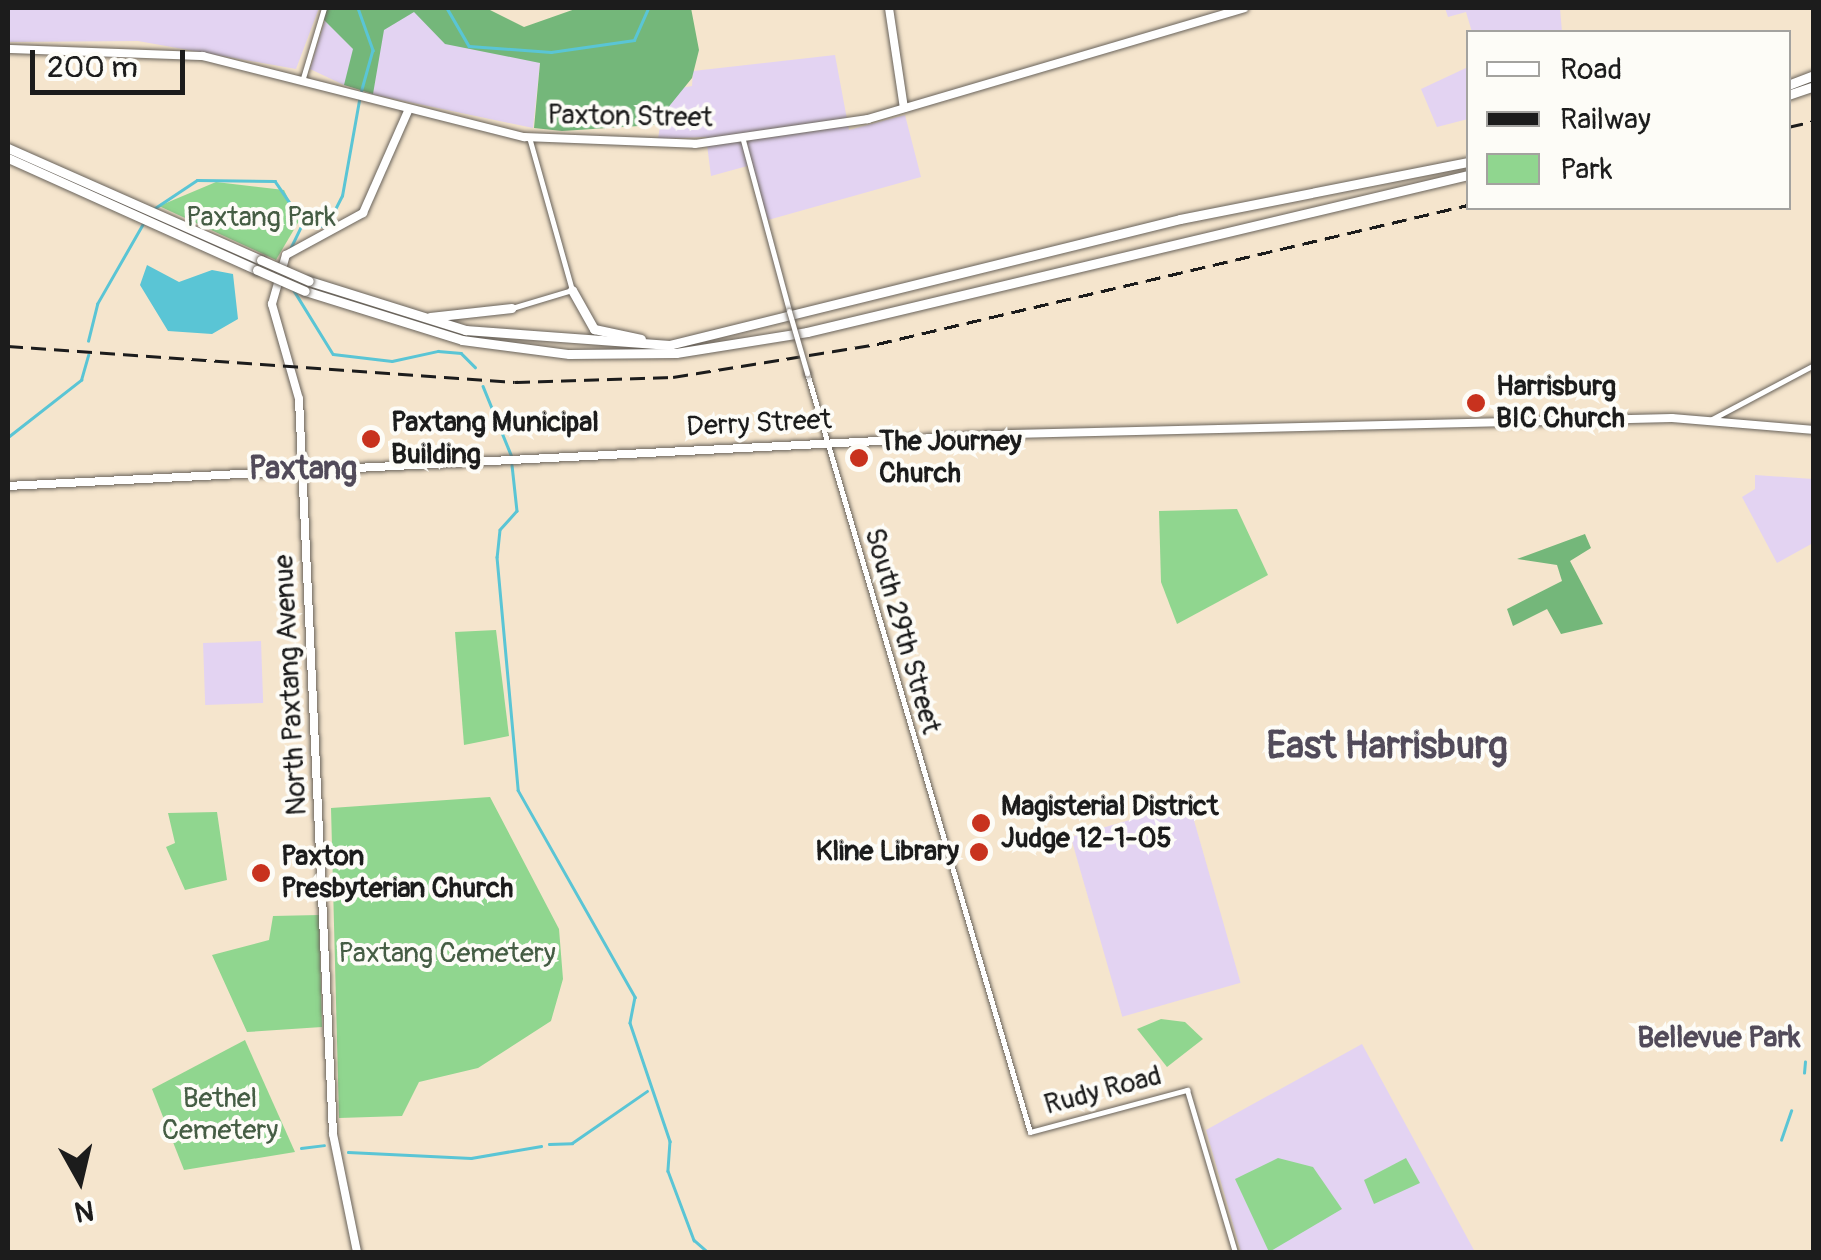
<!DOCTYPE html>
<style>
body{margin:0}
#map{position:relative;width:1821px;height:1260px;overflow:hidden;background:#f5e5cd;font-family:Pangolin,sans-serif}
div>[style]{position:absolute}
.built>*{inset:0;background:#e3d3f2;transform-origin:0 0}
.green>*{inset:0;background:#90d68f}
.forest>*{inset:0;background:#74b77a}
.water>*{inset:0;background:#5ac5d5}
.stream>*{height:2.5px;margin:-1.25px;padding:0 1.25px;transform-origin:1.25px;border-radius:1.25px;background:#5ac5d5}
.roads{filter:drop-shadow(0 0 2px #68625a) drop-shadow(0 0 2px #68625a)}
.minor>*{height:5px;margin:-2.5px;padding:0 2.5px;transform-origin:2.5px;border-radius:2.5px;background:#fff}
.major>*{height:8px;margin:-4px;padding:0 4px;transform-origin:4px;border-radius:4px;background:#fff}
.highway>*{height:9px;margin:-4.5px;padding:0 4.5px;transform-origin:4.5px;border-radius:4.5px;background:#fff}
.rail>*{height:2.5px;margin-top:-1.25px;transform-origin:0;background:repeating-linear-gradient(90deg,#1c1c1c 0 15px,transparent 0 23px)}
.bridges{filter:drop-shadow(0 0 2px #68625a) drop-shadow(0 0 2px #68625a)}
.minor-bridge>*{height:5px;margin:-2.5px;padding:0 2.5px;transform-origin:2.5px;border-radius:2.5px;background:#fff}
.highway-bridge>*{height:9px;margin:-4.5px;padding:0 4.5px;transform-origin:4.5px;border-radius:4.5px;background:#fff}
.dots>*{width:28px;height:28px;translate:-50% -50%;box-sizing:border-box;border:5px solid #fdfcf7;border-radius:50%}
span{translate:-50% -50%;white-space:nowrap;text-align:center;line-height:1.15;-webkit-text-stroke:8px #fdfcf7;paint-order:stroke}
.street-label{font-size:28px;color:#1c1c1c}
.park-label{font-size:28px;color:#455d44}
.poi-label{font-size:28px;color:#1c1c1c;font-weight:700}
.left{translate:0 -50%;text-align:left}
.right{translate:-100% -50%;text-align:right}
.neighbourhood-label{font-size:30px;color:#524b5a;font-weight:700}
.quarter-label{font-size:32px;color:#524b5a;font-weight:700}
.district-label{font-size:38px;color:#524b5a;font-weight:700}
.frame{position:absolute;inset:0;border:10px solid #1c1c1c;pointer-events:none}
.legend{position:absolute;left:1466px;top:30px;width:325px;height:180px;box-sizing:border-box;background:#fdfcf7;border:2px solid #a3a29f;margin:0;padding:12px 18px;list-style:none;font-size:30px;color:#1c1c1c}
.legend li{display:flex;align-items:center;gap:20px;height:50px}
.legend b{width:50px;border:2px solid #a3a29f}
.north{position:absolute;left:30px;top:1130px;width:100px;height:100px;-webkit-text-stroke:8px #fdfcf7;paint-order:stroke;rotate:172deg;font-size:28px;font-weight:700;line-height:40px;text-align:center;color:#1c1c1c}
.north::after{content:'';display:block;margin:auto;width:35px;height:45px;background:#1c1c1c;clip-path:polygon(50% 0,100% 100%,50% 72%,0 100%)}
.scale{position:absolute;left:30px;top:50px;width:155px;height:45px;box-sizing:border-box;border:5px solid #1c1c1c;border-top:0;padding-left:12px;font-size:30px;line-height:35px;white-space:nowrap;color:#1c1c1c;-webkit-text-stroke:8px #fdfcf7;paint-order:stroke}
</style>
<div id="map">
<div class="built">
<i style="clip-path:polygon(8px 8px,319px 8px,296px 69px,138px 41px,8px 42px)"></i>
<i style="clip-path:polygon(1445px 8px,1560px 8px,1562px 32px,1472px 32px,1466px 12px,1448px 17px)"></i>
<i style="clip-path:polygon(415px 11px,540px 63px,533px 128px,371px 94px,383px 27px)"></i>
<i style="clip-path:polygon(326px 17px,345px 29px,356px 55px,346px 86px,310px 69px)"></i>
<i style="clip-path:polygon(835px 55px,849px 130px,905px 115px,921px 177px,768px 220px,751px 165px,711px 176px,706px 137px,658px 139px,665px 91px,692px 86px,693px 71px)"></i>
<i style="clip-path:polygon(1468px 67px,1468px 119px,1437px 127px,1421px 89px)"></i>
<i style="clip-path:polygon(1755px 475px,1813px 479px,1813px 543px,1777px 563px,1742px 497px,1755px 489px)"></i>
<i style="left:261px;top:641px;width:62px;height:58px;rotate:88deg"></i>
<i style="left:1189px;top:803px;width:187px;height:123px;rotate:74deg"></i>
<i style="clip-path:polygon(1362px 1044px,1475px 1252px,1241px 1252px,1206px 1130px)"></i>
</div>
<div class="green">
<i style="clip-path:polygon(216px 182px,284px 190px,299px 221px,276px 260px,159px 206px)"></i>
<i style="clip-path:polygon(1237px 509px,1268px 575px,1177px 624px,1161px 582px,1159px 511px)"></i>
<i style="clip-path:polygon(496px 630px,509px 736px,464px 745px,455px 632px)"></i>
<i style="clip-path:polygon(490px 797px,559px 929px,563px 979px,551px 1021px,478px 1068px,419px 1082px,402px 1116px,339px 1118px,331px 808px)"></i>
<i style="clip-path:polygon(217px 812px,227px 880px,185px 890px,166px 847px,175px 843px,168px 813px)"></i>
<i style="clip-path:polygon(319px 915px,322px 1027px,247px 1032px,212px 955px,269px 940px,273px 916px)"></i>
<i style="clip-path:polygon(1161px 1019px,1185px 1022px,1203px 1039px,1167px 1067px,1137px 1029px)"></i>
<i style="clip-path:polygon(245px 1040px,295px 1152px,184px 1170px,152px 1089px)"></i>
<i style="clip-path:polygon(1278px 1158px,1313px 1167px,1342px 1209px,1269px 1252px,1235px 1179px)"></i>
<i style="clip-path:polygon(1406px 1158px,1420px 1183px,1374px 1204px,1364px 1180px)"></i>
</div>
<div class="forest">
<i style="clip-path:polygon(326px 8px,486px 8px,524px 27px,578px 8px,691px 8px,699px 50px,692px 78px,654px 125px,562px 131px,534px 128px,540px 63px,445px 44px,414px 12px,384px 30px,373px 94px,344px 85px,353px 49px,323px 19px)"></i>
<i style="clip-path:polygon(1585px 534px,1591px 548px,1570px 561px,1603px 624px,1561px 634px,1547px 609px,1513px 626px,1507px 609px,1562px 581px,1557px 565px,1517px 559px)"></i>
</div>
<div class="water">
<i style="clip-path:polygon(147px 265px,179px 282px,212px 270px,233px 274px,238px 319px,212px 334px,168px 331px,140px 285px)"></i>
</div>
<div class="stream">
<i style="left:358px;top:8px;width:45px;rotate:70.3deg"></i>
<i style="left:373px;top:50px;width:45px;rotate:105.6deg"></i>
<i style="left:447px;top:8px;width:44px;rotate:59.9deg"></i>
<i style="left:469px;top:46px;width:82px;rotate:4.2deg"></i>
<i style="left:551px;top:52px;width:84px;rotate:-8.2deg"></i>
<i style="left:634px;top:40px;width:35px;rotate:-66deg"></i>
<i style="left:155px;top:208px;width:50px;rotate:-33.7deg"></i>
<i style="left:197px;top:180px;width:78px;rotate:0.7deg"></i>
<i style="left:275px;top:181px;width:50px;rotate:55.7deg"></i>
<i style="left:303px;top:222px;width:24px;rotate:12deg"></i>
<i style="left:326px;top:227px;width:35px;rotate:-63deg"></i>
<i style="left:342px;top:196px;width:97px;rotate:-79.9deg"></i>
<i style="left:290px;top:249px;width:30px;rotate:-64deg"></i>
<i style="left:293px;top:289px;width:76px;rotate:58.4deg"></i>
<i style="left:333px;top:354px;width:59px;rotate:6.8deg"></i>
<i style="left:392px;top:361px;width:47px;rotate:-12.3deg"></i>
<i style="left:438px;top:351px;width:23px;rotate:5deg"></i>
<i style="left:461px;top:353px;width:20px;rotate:45deg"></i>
<i style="left:88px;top:341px;width:38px;rotate:-76deg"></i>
<i style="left:97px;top:304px;width:95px;rotate:-60.2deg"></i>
<i style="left:483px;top:386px;width:77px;rotate:67.8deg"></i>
<i style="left:8px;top:437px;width:93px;rotate:-38deg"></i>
<i style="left:81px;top:380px;width:26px;rotate:-74deg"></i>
<i style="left:512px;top:465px;width:46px;rotate:83.8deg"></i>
<i style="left:517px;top:511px;width:25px;rotate:132deg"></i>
<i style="left:500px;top:530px;width:27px;rotate:96deg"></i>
<i style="left:497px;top:557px;width:234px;rotate:84.8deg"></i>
<i style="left:518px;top:790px;width:238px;rotate:60.5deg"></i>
<i style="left:635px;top:997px;width:26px;rotate:101deg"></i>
<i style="left:630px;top:1023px;width:125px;rotate:71.3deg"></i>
<i style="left:670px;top:1141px;width:30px;rotate:94deg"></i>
<i style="left:668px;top:1171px;width:74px;rotate:69.4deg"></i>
<i style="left:694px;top:1240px;width:18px;rotate:41deg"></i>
<i style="left:1804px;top:1073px;width:11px;rotate:-85deg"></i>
<i style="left:1781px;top:1140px;width:31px;rotate:-71deg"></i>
<i style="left:549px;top:1144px;width:23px;rotate:-2deg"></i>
<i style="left:572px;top:1143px;width:91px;rotate:-34.7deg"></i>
<i style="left:301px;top:1148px;width:23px;rotate:-7deg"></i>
<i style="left:348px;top:1152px;width:123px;rotate:2.8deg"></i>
<i style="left:471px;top:1158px;width:71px;rotate:-9.7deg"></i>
</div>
<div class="roads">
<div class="minor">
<i style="left:303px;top:78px;width:73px;rotate:-73.3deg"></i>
<i style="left:743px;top:140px;width:177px;rotate:74.9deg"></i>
<i style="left:512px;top:308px;width:63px;rotate:-16.7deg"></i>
<i style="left:572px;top:290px;width:159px;rotate:-105.7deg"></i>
<i style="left:807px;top:373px;width:791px;rotate:73.63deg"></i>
<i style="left:1030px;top:1132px;width:163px;rotate:-15deg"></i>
<i style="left:1187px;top:1090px;width:169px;rotate:73.5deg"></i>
<i style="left:1710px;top:420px;width:118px;rotate:-27.9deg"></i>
</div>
<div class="major">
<i style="left:889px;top:8px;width:101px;rotate:81.5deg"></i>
<i style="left:8px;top:49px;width:195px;rotate:2.1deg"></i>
<i style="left:203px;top:56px;width:331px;rotate:14.2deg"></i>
<i style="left:524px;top:137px;width:171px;rotate:2.3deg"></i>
<i style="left:695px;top:144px;width:175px;rotate:-8.2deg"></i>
<i style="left:868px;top:119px;width:392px;rotate:-16.4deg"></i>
<i style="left:8px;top:486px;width:1005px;rotate:-2.96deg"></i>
<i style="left:1012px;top:434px;width:660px;rotate:-1.39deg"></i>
<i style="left:1672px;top:418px;width:143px;rotate:4.8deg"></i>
<i style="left:357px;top:1252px;width:120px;rotate:-101.5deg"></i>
<i style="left:333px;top:1134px;width:736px;rotate:-92.65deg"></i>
<i style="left:299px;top:399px;width:99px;rotate:-105.9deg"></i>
<i style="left:272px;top:304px;width:51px;rotate:-74.1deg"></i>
<i style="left:286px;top:255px;width:88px;rotate:-28.6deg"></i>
<i style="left:363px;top:213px;width:111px;rotate:-66.2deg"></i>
</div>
<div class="highway">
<i style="left:1788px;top:85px;width:28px;rotate:-21deg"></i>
<i style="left:1788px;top:95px;width:28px;rotate:-19deg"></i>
<i style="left:8px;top:148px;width:277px;rotate:23.9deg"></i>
<i style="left:8px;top:158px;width:273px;rotate:24.2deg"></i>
<i style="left:309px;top:281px;width:164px;rotate:17.4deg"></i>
<i style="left:465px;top:330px;width:205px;rotate:4.2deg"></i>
<i style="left:669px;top:345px;width:526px;rotate:-13.85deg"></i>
<i style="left:1180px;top:219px;width:294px;rotate:-11.2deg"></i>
<i style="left:572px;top:290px;width:45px;rotate:60.6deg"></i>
<i style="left:594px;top:329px;width:48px;rotate:12deg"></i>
<i style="left:305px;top:291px;width:164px;rotate:17.3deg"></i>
<i style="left:462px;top:340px;width:108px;rotate:7.5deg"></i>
<i style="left:569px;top:354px;width:107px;rotate:-0.5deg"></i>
<i style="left:676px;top:353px;width:133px;rotate:-9.1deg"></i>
<i style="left:807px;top:332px;width:679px;rotate:-13.36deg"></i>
<i style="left:430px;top:317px;width:82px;rotate:-6.3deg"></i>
</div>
</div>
<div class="rail">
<i style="left:1788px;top:127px;width:27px;rotate:-13deg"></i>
<i style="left:8px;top:346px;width:508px;rotate:4.06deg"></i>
<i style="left:515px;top:382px;width:158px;rotate:-1.8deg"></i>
<i style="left:673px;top:377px;width:207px;rotate:-9.2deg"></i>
<i style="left:877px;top:344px;width:607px;rotate:-13.24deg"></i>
</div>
<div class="bridges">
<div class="minor-bridge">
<i style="left:789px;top:311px;width:65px;rotate:73.8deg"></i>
</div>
<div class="highway-bridge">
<i style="left:261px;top:260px;width:52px;rotate:23.6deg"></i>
<i style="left:257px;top:270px;width:52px;rotate:23.6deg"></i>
</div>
</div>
<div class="dots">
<i style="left:1476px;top:403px;background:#c8321e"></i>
<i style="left:371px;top:439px;background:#c8321e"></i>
<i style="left:859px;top:458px;background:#c8321e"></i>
<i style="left:981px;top:823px;background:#c8321e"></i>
<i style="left:979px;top:852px;background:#c8321e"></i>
<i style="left:261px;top:873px;background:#c8321e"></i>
</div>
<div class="street-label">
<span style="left:630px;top:117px;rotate:1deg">Paxton Street</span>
<span style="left:759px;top:424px;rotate:-3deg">Derry Street</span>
<span style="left:902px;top:631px;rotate:74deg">South 29th Street</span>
<span style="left:291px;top:685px;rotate:-93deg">North Paxtang Avenue</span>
<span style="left:1103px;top:1091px;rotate:-15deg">Rudy Road</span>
</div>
<div class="park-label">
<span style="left:261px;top:218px">Paxtang Park</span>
<span style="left:447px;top:954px">Paxtang Cemetery</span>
<span style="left:220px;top:1115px">Bethel<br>Cemetery</span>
</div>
<div class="poi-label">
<span class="left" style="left:1496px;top:403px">Harrisburg<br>BIC Church</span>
<span class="left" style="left:391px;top:439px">Paxtang Municipal<br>Building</span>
<span class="left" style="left:879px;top:458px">The Journey<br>Church</span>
<span class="left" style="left:1001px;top:823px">Magisterial District<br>Judge 12-1-05</span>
<span class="right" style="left:959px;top:852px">Kline Library</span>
<span class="left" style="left:281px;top:873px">Paxton<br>Presbyterian Church</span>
</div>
<div class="neighbourhood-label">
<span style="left:1719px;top:1038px">Bellevue Park</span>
</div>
<div class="quarter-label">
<span style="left:303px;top:469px">Paxtang</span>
</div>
<div class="district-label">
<span style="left:1387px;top:747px">East Harrisburg</span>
</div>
<div class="frame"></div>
<ul class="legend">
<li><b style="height:12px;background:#fff"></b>Road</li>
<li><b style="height:12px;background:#1c1c1c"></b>Railway</li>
<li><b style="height:28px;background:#90d68f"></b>Park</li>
</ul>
<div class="north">N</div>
<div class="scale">200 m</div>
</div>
